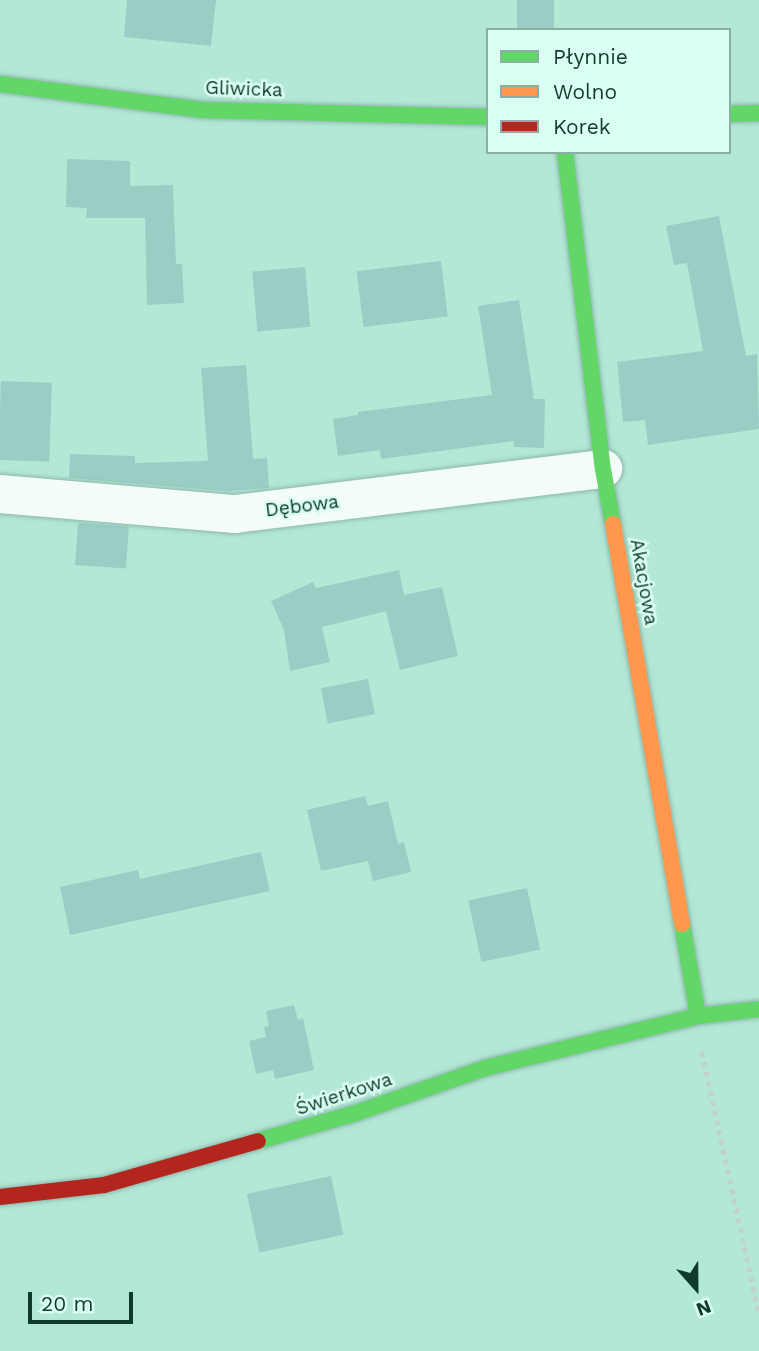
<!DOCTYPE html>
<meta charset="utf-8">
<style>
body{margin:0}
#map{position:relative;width:759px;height:1351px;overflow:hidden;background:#b3e8d7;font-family:"Work Sans",sans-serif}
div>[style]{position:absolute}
.building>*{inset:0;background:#9acec5;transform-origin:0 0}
.path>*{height:4.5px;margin-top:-2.25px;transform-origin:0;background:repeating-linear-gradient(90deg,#c1d1cc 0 5px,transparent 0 10px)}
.roads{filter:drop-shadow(0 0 2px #8db8ab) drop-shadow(0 0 2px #8db8ab)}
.street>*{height:38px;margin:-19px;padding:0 19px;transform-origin:19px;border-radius:19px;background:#f4fcf9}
.fast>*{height:16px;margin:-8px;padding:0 8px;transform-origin:8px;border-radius:8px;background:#63d668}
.slow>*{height:16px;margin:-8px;padding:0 8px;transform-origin:8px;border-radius:8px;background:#ff974d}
.jam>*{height:16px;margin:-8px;padding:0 8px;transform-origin:8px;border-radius:8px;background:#b3261e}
span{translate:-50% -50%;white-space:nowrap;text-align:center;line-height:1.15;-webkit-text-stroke:5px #dafef1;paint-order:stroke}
.street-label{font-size:19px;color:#0f3a2e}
.legend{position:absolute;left:486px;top:28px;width:245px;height:126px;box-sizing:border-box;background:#dafef1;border:2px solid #89b0a3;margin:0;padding:9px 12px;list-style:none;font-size:21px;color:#0f3a2e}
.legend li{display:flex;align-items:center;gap:14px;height:35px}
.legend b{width:35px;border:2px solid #89b0a3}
.north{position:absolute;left:661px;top:1253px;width:70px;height:70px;-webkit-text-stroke:5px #dafef1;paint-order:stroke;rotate:159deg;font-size:19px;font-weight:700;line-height:28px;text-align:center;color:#0f3a2e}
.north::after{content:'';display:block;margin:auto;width:24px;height:32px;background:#0f3a2e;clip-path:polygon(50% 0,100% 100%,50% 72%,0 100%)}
.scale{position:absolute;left:28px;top:1292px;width:105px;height:32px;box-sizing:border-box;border:4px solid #0f3a2e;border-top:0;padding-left:9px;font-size:21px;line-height:24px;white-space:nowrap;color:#0f3a2e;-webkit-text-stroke:5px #dafef1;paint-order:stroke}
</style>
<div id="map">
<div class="building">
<i style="clip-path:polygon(127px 0,216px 0,211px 46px,124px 37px)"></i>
<i style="left:517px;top:0;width:37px;height:30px"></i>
<i style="clip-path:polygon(67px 159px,130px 161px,130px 186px,173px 185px,176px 264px,182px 264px,184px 303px,147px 305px,145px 218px,86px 218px,87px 208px,66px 207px)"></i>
<i style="clip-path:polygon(719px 216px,746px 356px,757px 354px,759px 429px,648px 445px,645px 420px,623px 422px,617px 362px,703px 351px,687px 263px,674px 265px,666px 226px)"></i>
<i style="left:441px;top:261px;width:56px;height:85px;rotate:83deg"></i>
<i style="left:305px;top:267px;width:60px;height:53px;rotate:85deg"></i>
<i style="clip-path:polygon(519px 300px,534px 399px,545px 399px,544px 448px,514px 447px,514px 441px,381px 459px,380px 450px,338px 456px,333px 419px,358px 415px,358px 412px,492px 395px,478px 306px)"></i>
<i style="clip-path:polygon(246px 365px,253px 459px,267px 458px,269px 488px,226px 491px,69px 478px,70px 454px,135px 456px,135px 463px,208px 461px,201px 368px)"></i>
<i style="left:1px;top:381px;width:51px;height:79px;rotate:2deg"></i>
<i style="left:78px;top:523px;width:51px;height:42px;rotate:4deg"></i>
<i style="clip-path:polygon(399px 570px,404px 595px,442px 587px,458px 656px,400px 670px,386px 611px,322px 627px,330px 662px,290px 671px,284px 630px,271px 601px,313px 582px,316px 588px)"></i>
<i style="left:368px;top:679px;width:36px;height:48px;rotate:79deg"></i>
<i style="clip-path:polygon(365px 796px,368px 806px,388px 801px,398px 844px,404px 842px,411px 872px,373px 881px,368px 861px,321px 871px,307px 810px)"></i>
<i style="clip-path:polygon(261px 852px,270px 891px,70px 935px,60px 887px,138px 870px,140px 879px)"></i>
<i style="left:527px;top:888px;width:63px;height:60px;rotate:78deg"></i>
<i style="clip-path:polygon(294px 1005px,298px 1020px,303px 1018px,314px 1070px,275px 1079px,273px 1070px,256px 1074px,249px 1041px,266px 1037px,264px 1027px,269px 1026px,266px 1011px)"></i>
<i style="left:331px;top:1176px;width:60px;height:86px;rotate:78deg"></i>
</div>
<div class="path">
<i style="left:702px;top:1052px;width:268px;rotate:77.7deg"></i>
</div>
<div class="roads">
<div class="street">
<i style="left:0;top:494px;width:236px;rotate:4.9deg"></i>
<i style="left:235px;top:514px;width:371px;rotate:-7deg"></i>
</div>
<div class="fast">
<i style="left:0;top:84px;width:205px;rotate:7.3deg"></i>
<i style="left:203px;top:110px;width:285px;rotate:1.4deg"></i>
<i style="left:729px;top:114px;width:30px;rotate:-2deg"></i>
<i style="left:565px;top:152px;width:319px;rotate:83.2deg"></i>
<i style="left:603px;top:469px;width:56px;rotate:79.7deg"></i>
<i style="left:682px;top:924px;width:93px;rotate:80.1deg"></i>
<i style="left:258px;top:1141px;width:102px;rotate:-15.9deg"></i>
<i style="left:356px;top:1113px;width:137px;rotate:-19.2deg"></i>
<i style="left:485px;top:1068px;width:219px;rotate:-13.7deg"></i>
<i style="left:698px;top:1016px;width:61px;rotate:-6.5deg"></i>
</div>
<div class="slow">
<i style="left:613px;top:524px;width:406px;rotate:80.2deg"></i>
</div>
<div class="jam">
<i style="left:0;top:1197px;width:105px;rotate:-6.6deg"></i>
<i style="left:104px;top:1185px;width:160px;rotate:-15.9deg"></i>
</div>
</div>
<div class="street-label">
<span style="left:244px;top:89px;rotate:2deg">Gliwicka</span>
<span style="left:302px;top:506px;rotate:-7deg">Dębowa</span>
<span style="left:644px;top:582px;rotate:80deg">Akacjowa</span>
<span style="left:344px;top:1094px;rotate:-18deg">Świerkowa</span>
</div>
<ul class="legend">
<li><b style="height:9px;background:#63d668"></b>Płynnie</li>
<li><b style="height:9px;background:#ff974d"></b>Wolno</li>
<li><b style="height:9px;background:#b3261e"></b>Korek</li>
</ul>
<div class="north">N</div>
<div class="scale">20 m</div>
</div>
